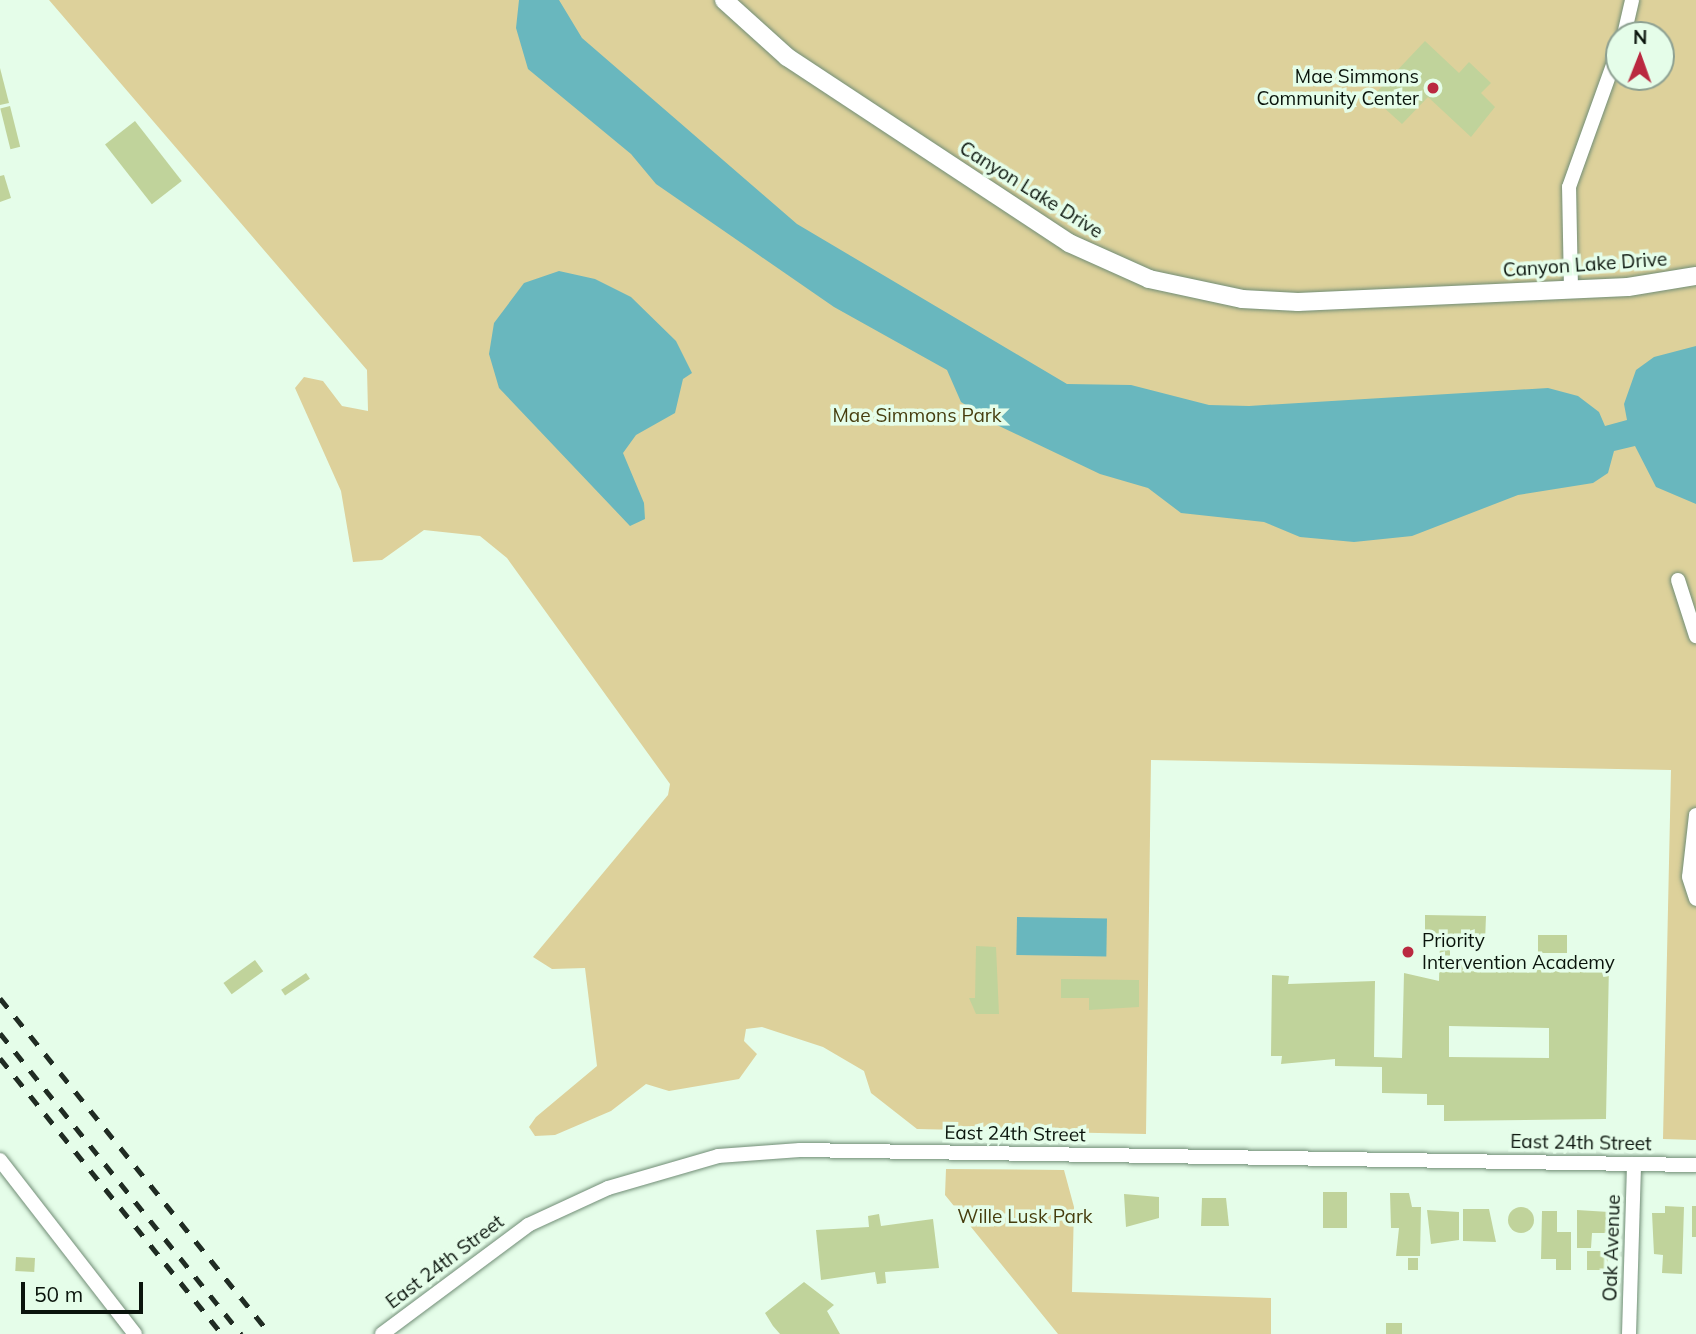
<!DOCTYPE html>
<style>
body{margin:0}
#map{position:relative;width:1696px;height:1334px;overflow:hidden;background:#e5fde9;font-family:Mulish,sans-serif}
div>[style]{position:absolute}
.green>*{inset:0;background:#ddd19b}
.water>*{inset:0;background:#69b7be;transform-origin:0 0}
.building>*{inset:0;background:#c0d39b;transform-origin:0 0}
.round{border-radius:50%}
.roads{filter:drop-shadow(0 0 2px #718d76) drop-shadow(0 0 2px #718d76)}
.minor>*{height:14px;margin:-7px;padding:0 7px;transform-origin:7px;border-radius:7px;background:#fff}
.tertiary>*{height:18px;margin:-9px;padding:0 9px;transform-origin:9px;border-radius:9px;background:#fff}
.rail>*{height:5px;margin-top:-2.5px;transform-origin:0;background:repeating-linear-gradient(90deg,#202c23 0 12px,transparent 0 24px)}
.dots>*{width:19px;height:19px;translate:-50% -50%;box-sizing:border-box;border:4px solid #e5fde9;border-radius:50%}
span{translate:-50% -50%;white-space:nowrap;text-align:center;line-height:1.15;-webkit-text-stroke:7px #e5fde9;paint-order:stroke}
.poi-label{font-size:19px;color:#0a140c}
.right{translate:-100% -50%;text-align:right}
.left{translate:0 -50%;text-align:left}
.street-label{font-size:19px;color:#0a140c}
.park-label{font-size:19px;color:#463d0e}
.north{position:absolute;left:1605px;top:21px;width:70px;height:70px;box-sizing:border-box;background:#e5fde9;border:2px solid #8da091;border-radius:50%;rotate:1deg;font-size:19px;font-weight:700;line-height:28px;text-align:center;color:#0a140c}
.north::after{content:'';display:block;margin:auto;width:24px;height:32px;background:#ba2940;clip-path:polygon(50% 0,100% 100%,50% 72%,0 100%)}
.scale{position:absolute;left:21px;top:1282px;width:122px;height:32px;box-sizing:border-box;border:4px solid #0a140c;border-top:0;padding-left:9px;font-size:21px;line-height:24px;white-space:nowrap;color:#0a140c;-webkit-text-stroke:5px #e5fde9;paint-order:stroke}
</style>
<div id="map">
<div class="green">
<i style="clip-path:polygon(evenodd,49px 0,1696px 0,1696px 1140px,1663px 1139px,1671px 770px,1151px 760px,1146px 1134px,917px 1129px,871px 1093px,864px 1071px,823px 1047px,762px 1027px,746px 1029px,744px 1041px,757px 1054px,739px 1079px,669px 1091px,646px 1084px,611px 1111px,555px 1135px,535px 1136px,529px 1127px,536px 1117px,597px 1066px,585px 968px,552px 969px,533px 957px,668px 795px,670px 784px,507px 558px,480px 536px,424px 530px,382px 560px,353px 562px,341px 491px,295px 388px,304px 377px,323px 381px,342px 406px,368px 411px,367px 370px,49px 0,1619px 35px,1661px 35px,1661px 77px,1619px 77px,1619px 35px)"></i>
<i style="clip-path:polygon(946px 1169px,1064px 1170px,1074px 1207px,1072px 1292px,1271px 1298px,1271px 1334px,1058px 1334px,945px 1195px)"></i>
</div>
<div class="water">
<i style="clip-path:polygon(519px 0,559px 0,582px 38px,797px 224px,1067px 384px,1131px 385px,1209px 405px,1249px 406px,1548px 388px,1578px 396px,1599px 412px,1605px 426px,1627px 420px,1624px 404px,1636px 370px,1654px 357px,1696px 346px,1696px 504px,1656px 487px,1635px 446px,1614px 451px,1608px 473px,1593px 483px,1518px 495px,1412px 536px,1354px 542px,1300px 537px,1264px 522px,1181px 513px,1148px 488px,1100px 474px,997px 425px,961px 402px,947px 370px,834px 307px,656px 184px,631px 154px,528px 69px,516px 28px)"></i>
<i style="clip-path:polygon(559px 271px,595px 279px,631px 297px,676px 341px,692px 373px,683px 379px,675px 413px,636px 435px,623px 453px,644px 503px,645px 519px,630px 526px,499px 388px,489px 354px,494px 323px,524px 283px)"></i>
<i style="left:1017px;top:917px;width:90px;height:38px;rotate:1deg"></i>
</div>
<div class="building">
<i style="clip-path:polygon(1425px 41px,1459px 73px,1469px 62px,1491px 83px,1481px 93px,1495px 107px,1471px 137px,1428px 97px,1402px 124px,1372px 97px)"></i>
<i style="clip-path:polygon(0 68px,9px 103px,0 105px)"></i>
<i style="left:10px;top:106px;width:42px;height:10px;rotate:76deg"></i>
<i style="left:135px;top:121px;width:76px;height:38px;rotate:52deg"></i>
<i style="clip-path:polygon(4px 175px,11px 198px,0 202px,0 176px)"></i>
<i style="clip-path:polygon(evenodd,1425px 915px,1486px 916px,1485px 942px,1461px 941px,1460px 949px,1450px 949px,1450px 962px,1466px 962px,1466px 968px,1583px 971px,1584px 963px,1609px 964px,1606px 1119px,1444px 1121px,1444px 1105px,1427px 1105px,1427px 1094px,1382px 1093px,1382px 1067px,1335px 1066px,1335px 1059px,1281px 1064px,1282px 1056px,1271px 1056px,1272px 975px,1289px 976px,1288px 984px,1375px 981px,1374px 1057px,1402px 1058px,1404px 973px,1439px 981px,1440px 940px,1425px 940px,1425px 915px,1449px 1026px,1549px 1028px,1549px 1058px,1449px 1057px,1449px 1026px)"></i>
<i style="left:1538px;top:935px;width:29px;height:18px"></i>
<i style="clip-path:polygon(976px 946px,996px 947px,999px 1014px,976px 1014px,969px 998px,975px 998px)"></i>
<i style="left:255px;top:960px;width:14px;height:39px;rotate:54deg"></i>
<i style="left:306px;top:973px;width:7px;height:30px;rotate:56deg"></i>
<i style="clip-path:polygon(1061px 979px,1139px 980px,1139px 1007px,1089px 1010px,1089px 998px,1061px 998px)"></i>
<i style="left:1323px;top:1192px;width:24px;height:36px"></i>
<i style="clip-path:polygon(1390px 1193px,1409px 1193px,1412px 1207px,1421px 1207px,1420px 1256px,1396px 1256px,1399px 1228px,1391px 1228px)"></i>
<i style="clip-path:polygon(1124px 1194px,1159px 1197px,1159px 1218px,1126px 1227px)"></i>
<i style="clip-path:polygon(1202px 1198px,1226px 1198px,1229px 1226px,1201px 1226px)"></i>
<i style="clip-path:polygon(1665px 1206px,1684px 1207px,1682px 1274px,1662px 1273px,1663px 1255px,1654px 1254px,1652px 1213px,1665px 1213px)"></i>
<i style="left:1692px;top:1206px;width:4px;height:31px"></i>
<i class="round" style="left:1508px;top:1207px;width:26px;height:26px"></i>
<i style="clip-path:polygon(1463px 1209px,1489px 1209px,1496px 1242px,1463px 1241px)"></i>
<i style="clip-path:polygon(1427px 1210px,1459px 1212px,1459px 1240px,1431px 1244px)"></i>
<i style="clip-path:polygon(1577px 1210px,1609px 1212px,1609px 1233px,1592px 1233px,1591px 1248px,1577px 1248px)"></i>
<i style="clip-path:polygon(1542px 1211px,1557px 1211px,1557px 1232px,1571px 1232px,1571px 1270px,1556px 1270px,1556px 1259px,1541px 1259px)"></i>
<i style="clip-path:polygon(879px 1214px,881px 1226px,933px 1219px,939px 1268px,885px 1272px,886px 1283px,877px 1284px,875px 1272px,821px 1280px,816px 1230px,869px 1227px,868px 1216px)"></i>
<i style="left:1587px;top:1251px;width:21px;height:19px"></i>
<i style="left:16px;top:1257px;width:19px;height:14px;rotate:3deg"></i>
<i style="left:1408px;top:1258px;width:10px;height:12px"></i>
<i style="clip-path:polygon(804px 1282px,834px 1305px,827px 1311px,840px 1334px,780px 1334px,773px 1326px,765px 1313px)"></i>
<i style="left:1386px;top:1323px;width:16px;height:11px"></i>
</div>
<div class="roads">
<div class="minor">
<i style="left:1624px;top:35px;width:36px;rotate:-77deg"></i>
<i style="left:1571px;top:289px;width:102px;rotate:-91.1deg"></i>
<i style="left:1569px;top:187px;width:148px;rotate:-70.2deg"></i>
<i style="left:1678px;top:580px;width:59px;rotate:72.2deg"></i>
<i style="left:1696px;top:815px;width:62px;rotate:96.4deg"></i>
<i style="left:1689px;top:877px;width:23px;rotate:72deg"></i>
<i style="left:0;top:1160px;width:220px;rotate:52.2deg"></i>
<i style="left:382px;top:1334px;width:182px;rotate:-36.7deg"></i>
<i style="left:528px;top:1225px;width:88px;rotate:-24.8deg"></i>
<i style="left:608px;top:1188px;width:115px;rotate:-16.2deg"></i>
<i style="left:718px;top:1156px;width:82px;rotate:-4.2deg"></i>
<i style="left:800px;top:1150px;width:896px;rotate:0.96deg"></i>
<i style="left:1629px;top:1334px;width:170px;rotate:-88.3deg"></i>
</div>
<div class="tertiary">
<i style="left:724px;top:0;width:85px;rotate:42.1deg"></i>
<i style="left:787px;top:57px;width:338px;rotate:33.4deg"></i>
<i style="left:1069px;top:243px;width:88px;rotate:24.2deg"></i>
<i style="left:1149px;top:279px;width:95px;rotate:12.1deg"></i>
<i style="left:1242px;top:299px;width:56px;rotate:3.1deg"></i>
<i style="left:1298px;top:302px;width:330px;rotate:-2.6deg"></i>
<i style="left:1628px;top:287px;width:69px;rotate:-9.2deg"></i>
</div>
</div>
<div class="rail">
<i style="left:0;top:998px;width:431px;rotate:51.2deg"></i>
<i style="left:0;top:1033px;width:386px;rotate:51.3deg"></i>
<i style="left:0;top:1058px;width:354px;rotate:51.2deg"></i>
</div>
<div class="dots">
<i style="left:1433px;top:88px;background:#ba2940"></i>
<i style="left:1408px;top:952px;background:#ba2940"></i>
</div>
<div class="poi-label">
<span class="right" style="left:1419px;top:88px">Mae Simmons<br>Community Center</span>
<span class="left" style="left:1422px;top:952px">Priority<br>Intervention Academy</span>
</div>
<div class="street-label">
<span style="left:1031px;top:190px;rotate:32deg">Canyon Lake Drive</span>
<span style="left:1585px;top:265px;rotate:-4deg">Canyon Lake Drive</span>
<span style="left:1015px;top:1134px;rotate:1deg">East 24th Street</span>
<span style="left:1581px;top:1143px;rotate:1deg">East 24th Street</span>
<span style="left:1612px;top:1248px;rotate:-88deg">Oak Avenue</span>
<span style="left:445px;top:1262px;rotate:-37deg">East 24th Street</span>
</div>
<div class="park-label">
<span style="left:917px;top:416px">Mae Simmons Park</span>
<span style="left:1025px;top:1217px">Wille Lusk Park</span>
</div>
<div class="north">N</div>
<div class="scale">50 m</div>
</div>
